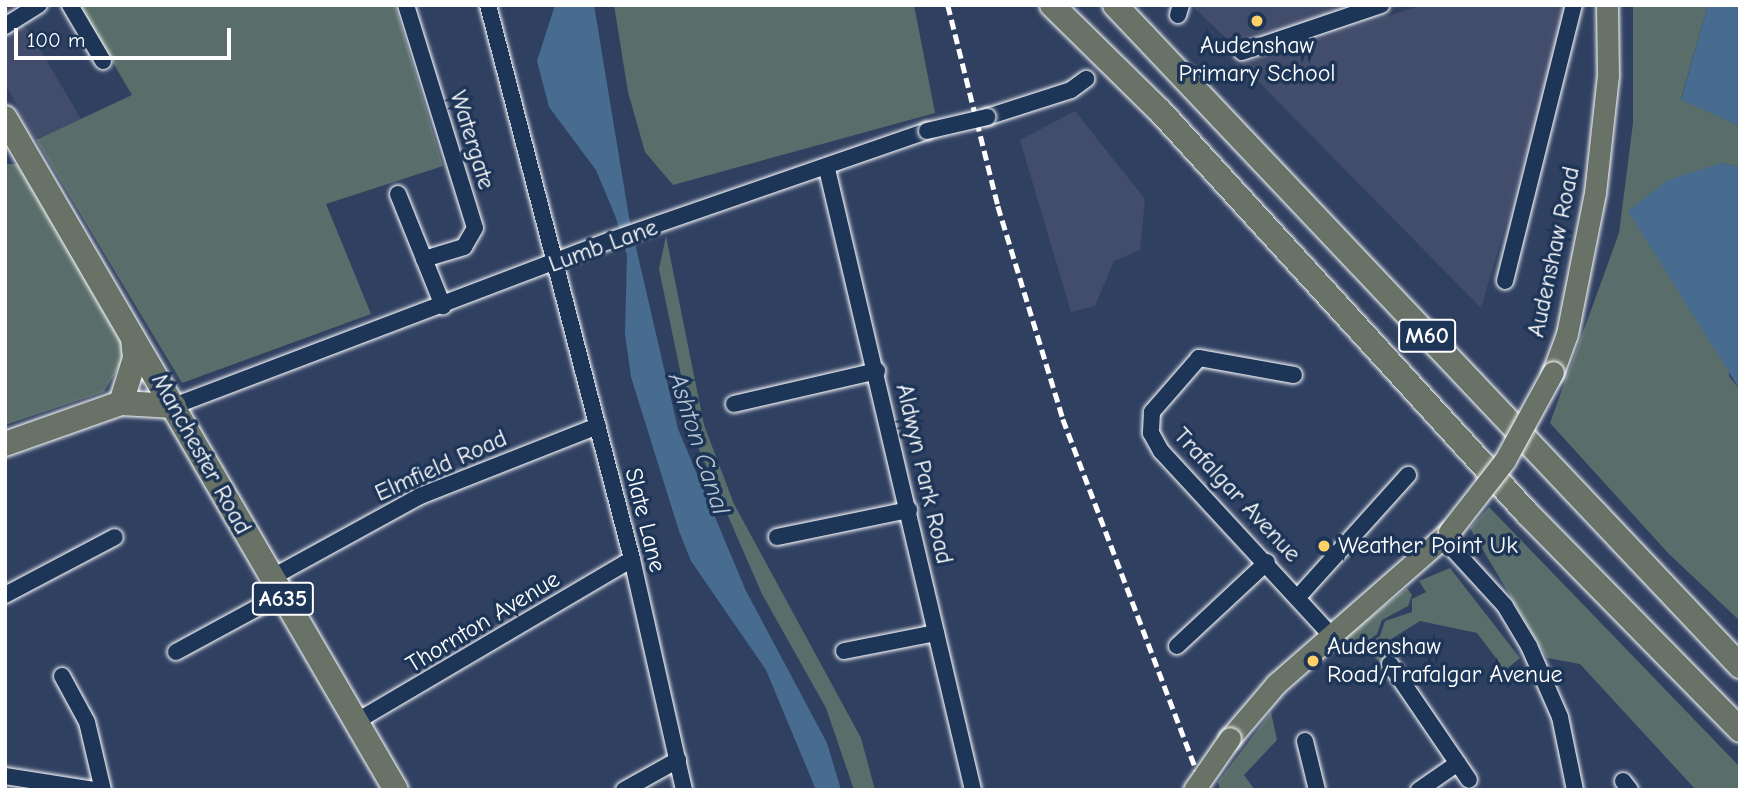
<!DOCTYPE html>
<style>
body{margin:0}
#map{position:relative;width:1745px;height:795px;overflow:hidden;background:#304061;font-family:"Comic Neue",sans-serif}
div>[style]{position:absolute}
.built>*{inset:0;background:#424c6b}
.green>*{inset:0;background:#596e6a}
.water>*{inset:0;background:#486c8f}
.roads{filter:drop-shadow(0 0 2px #fff) drop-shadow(0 0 2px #fff)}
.minor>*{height:16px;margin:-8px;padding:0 8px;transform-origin:8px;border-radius:8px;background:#1d3557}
.major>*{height:21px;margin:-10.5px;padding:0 10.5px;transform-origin:10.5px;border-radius:10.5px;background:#697266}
.highway>*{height:24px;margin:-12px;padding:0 12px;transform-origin:12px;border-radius:12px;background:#697266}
.rail>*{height:4.5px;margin-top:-2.25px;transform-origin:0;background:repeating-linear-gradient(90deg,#fff 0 10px,transparent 0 15px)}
.bridges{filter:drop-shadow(0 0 2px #fff) drop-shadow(0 0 2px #fff)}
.minor-bridge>*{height:16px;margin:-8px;padding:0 8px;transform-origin:8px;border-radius:8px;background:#1d3557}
.major-bridge>*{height:21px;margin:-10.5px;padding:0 10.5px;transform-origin:10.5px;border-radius:10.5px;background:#697266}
.dots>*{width:19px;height:19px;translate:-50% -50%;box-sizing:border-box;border:4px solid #1d3557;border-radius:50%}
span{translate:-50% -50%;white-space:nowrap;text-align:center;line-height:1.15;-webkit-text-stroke:7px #1d3557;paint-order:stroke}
.shield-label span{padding:2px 5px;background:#1d3557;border:2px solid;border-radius:5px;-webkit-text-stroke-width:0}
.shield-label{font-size:23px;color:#fff;font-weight:700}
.poi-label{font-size:24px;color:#fff}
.left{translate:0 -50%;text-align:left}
.street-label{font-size:24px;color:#fff}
.water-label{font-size:26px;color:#b6c4d2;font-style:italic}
.frame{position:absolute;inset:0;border:7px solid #fff;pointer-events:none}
.scale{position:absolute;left:14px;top:28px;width:217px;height:32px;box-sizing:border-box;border:4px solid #fff;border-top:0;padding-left:9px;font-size:21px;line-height:24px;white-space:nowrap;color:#fff;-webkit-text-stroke:5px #1d3557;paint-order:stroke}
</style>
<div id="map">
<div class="built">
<i style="clip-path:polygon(5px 5px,31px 34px,81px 119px,36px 140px,5px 84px)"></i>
<i style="clip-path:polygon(1191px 5px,1353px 5px,1258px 38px,1229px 41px)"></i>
<i style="clip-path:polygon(1422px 5px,1570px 5px,1481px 308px,1241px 64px)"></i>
<i style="clip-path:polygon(1075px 111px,1145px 199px,1140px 250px,1114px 261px,1095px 306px,1071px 312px,1020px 140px)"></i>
</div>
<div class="green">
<i style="clip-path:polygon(79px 5px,395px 5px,443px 166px,326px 204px,371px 314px,182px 383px,36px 140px,132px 95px)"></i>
<i style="clip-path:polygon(614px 5px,914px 5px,935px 113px,673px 185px,645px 152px,628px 92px)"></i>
<i style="clip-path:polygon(1633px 5px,1708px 5px,1681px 99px,1740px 126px,1740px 167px,1721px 163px,1729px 376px,1740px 390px,1740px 621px,1668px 553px,1550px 423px,1619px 233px,1633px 123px)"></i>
<i style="clip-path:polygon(5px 164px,17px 164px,122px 340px,125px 357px,104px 392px,5px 425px)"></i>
<i style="clip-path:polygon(666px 236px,704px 425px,734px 504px,861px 738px,875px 790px,854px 790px,826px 708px,762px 594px,694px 438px,659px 269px)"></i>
<i style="clip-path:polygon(1489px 507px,1740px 767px,1740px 790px,1696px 790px,1580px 664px,1547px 658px,1470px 528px)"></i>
<i style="clip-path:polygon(1450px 568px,1520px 658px,1498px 676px,1499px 662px,1477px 633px,1420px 621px,1388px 641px,1383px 648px,1391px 659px,1382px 663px,1362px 649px,1380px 636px,1385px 621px,1412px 612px,1412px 599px,1426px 592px,1419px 581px)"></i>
<i style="clip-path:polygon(1407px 588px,1412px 595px,1408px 606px,1382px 620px,1377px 634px,1358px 649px,1350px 653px,1339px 642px)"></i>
<i style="clip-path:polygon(1271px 712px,1277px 740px,1244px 775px,1255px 790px,1220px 790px,1218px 782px)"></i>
</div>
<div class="water">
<i style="clip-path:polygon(555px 5px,594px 5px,629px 217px,678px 429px,746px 591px,827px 743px,841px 790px,816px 790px,766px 670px,691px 561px,679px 531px,631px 377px,625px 334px,627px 255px,616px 218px,596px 170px,549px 107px,537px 61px)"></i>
<i style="clip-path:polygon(1708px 5px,1740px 5px,1740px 126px,1681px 100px)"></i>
<i style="clip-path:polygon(1721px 163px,1740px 167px,1740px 390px,1628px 211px,1668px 180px)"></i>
</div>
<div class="roads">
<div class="minor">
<i style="left:70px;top:5px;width:65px;rotate:59.5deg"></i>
<i style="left:406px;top:5px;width:233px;rotate:72.8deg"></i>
<i style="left:475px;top:228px;width:22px;rotate:120deg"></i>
<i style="left:464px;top:247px;width:42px;rotate:163.3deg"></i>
<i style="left:488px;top:5px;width:572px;rotate:75.43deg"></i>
<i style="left:632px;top:559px;width:237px;rotate:77.3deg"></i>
<i style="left:1178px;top:15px;width:10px;rotate:-73deg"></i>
<i style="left:5px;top:26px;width:40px;rotate:-32deg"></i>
<i style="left:1242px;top:52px;width:147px;rotate:-18.7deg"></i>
<i style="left:987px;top:117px;width:88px;rotate:-17.8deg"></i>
<i style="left:1071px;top:90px;width:19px;rotate:-36deg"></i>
<i style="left:827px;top:169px;width:638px;rotate:76.77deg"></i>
<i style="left:398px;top:194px;width:121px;rotate:68.1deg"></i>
<i style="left:1505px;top:281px;width:284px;rotate:-76deg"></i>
<i style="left:1294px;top:375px;width:97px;rotate:-169.9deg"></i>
<i style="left:1199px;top:358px;width:72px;rotate:131deg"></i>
<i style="left:1152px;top:412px;width:21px;rotate:93deg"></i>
<i style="left:1151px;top:433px;width:21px;rotate:61deg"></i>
<i style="left:1161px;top:451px;width:252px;rotate:47.3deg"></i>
<i style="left:734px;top:404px;width:147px;rotate:-13deg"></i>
<i style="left:174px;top:406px;width:465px;rotate:-20.8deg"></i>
<i style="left:609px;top:241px;width:336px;rotate:-19.1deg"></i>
<i style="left:777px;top:537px;width:135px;rotate:-11.6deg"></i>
<i style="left:1443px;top:538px;width:92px;rotate:47.6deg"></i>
<i style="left:1505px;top:606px;width:47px;rotate:59deg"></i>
<i style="left:1529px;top:646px;width:77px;rotate:66.4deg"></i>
<i style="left:1560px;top:717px;width:75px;rotate:78.4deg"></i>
<i style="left:271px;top:578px;width:170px;rotate:-28.8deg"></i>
<i style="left:420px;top:496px;width:191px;rotate:-21.5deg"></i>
<i style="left:5px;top:595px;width:124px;rotate:-27.8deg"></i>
<i style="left:1299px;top:596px;width:163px;rotate:-48deg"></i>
<i style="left:1177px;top:646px;width:123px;rotate:-43deg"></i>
<i style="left:844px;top:651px;width:94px;rotate:-11.1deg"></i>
<i style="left:176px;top:652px;width:119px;rotate:-28.5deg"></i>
<i style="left:1390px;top:664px;width:140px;rotate:55.7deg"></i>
<i style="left:62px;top:676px;width:52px;rotate:61.5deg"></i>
<i style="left:87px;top:722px;width:70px;rotate:76.8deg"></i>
<i style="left:357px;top:721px;width:319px;rotate:-30.5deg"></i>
<i style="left:1305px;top:741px;width:50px;rotate:76.2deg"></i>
<i style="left:5px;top:776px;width:90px;rotate:8.9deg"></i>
<i style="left:1623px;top:781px;width:11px;rotate:52deg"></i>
<i style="left:624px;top:790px;width:62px;rotate:-29.1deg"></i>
<i style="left:1419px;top:790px;width:47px;rotate:-34.7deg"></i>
</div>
<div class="major">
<i style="left:1553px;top:372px;width:40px;rotate:-69.8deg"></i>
<i style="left:1567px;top:334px;width:144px;rotate:-78.8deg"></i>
<i style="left:1595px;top:193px;width:118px;rotate:-83.7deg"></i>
<i style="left:1608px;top:76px;width:71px;rotate:-90.8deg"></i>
<i style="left:1230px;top:738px;width:71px;rotate:-49.6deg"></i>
<i style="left:1276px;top:684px;width:230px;rotate:-41.3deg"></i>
</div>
<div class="highway">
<i style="left:1052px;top:5px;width:151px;rotate:44.5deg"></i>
<i style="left:1160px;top:111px;width:544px;rotate:47.61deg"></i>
<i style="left:1527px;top:513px;width:304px;rotate:45.5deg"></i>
<i style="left:1115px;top:5px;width:910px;rotate:46.6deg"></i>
<i style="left:5px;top:118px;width:777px;rotate:59.81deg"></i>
<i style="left:121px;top:403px;width:47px;rotate:-72.7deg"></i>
<i style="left:135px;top:358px;width:18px;rotate:-96deg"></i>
<i style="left:5px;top:444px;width:123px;rotate:-19.5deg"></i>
<i style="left:121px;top:403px;width:53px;rotate:3.2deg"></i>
</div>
</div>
<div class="rail">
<i style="left:948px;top:5px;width:207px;rotate:76deg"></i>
<i style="left:998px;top:206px;width:223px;rotate:73deg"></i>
<i style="left:1063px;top:419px;width:397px;rotate:69.2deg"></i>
</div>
<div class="bridges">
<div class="minor-bridge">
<i style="left:927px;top:131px;width:62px;rotate:-13.1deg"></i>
</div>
<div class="major-bridge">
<i style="left:1449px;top:532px;width:91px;rotate:-52.1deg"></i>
<i style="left:1505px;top:460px;width:100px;rotate:-61.4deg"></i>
<i style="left:1194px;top:790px;width:63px;rotate:-55.3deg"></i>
</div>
</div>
<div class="dots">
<i style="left:1257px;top:21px;background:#ffd166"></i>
<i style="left:1324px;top:546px;background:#ffd166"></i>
<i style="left:1313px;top:661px;background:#ffd166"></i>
</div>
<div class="shield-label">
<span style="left:1427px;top:336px">M60</span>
<span style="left:283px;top:599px">A635</span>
</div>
<div class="poi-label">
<span style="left:1257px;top:60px">Audenshaw<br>Primary School</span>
<span class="left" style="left:1338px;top:546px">Weather Point Uk</span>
<span class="left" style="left:1327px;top:661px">Audenshaw<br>Road/Trafalgar Avenue</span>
</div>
<div class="street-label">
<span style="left:472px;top:140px;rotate:73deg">Watergate</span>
<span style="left:603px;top:246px;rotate:-20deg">Lumb Lane</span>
<span style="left:1554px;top:252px;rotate:-78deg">Audenshaw Road</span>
<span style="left:201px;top:454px;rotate:61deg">Manchester Road</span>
<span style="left:441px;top:466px;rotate:-24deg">Elmfield Road</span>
<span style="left:924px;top:474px;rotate:77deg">Aldwyn Park Road</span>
<span style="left:1237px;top:495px;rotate:47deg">Trafalgar Avenue</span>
<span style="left:645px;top:520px;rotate:76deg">Slate Lane</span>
<span style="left:483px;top:622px;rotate:-31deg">Thornton Avenue</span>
</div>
<div class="water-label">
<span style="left:698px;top:444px;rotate:72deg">Ashton Canal</span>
</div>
<div class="frame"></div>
<div class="scale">100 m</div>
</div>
